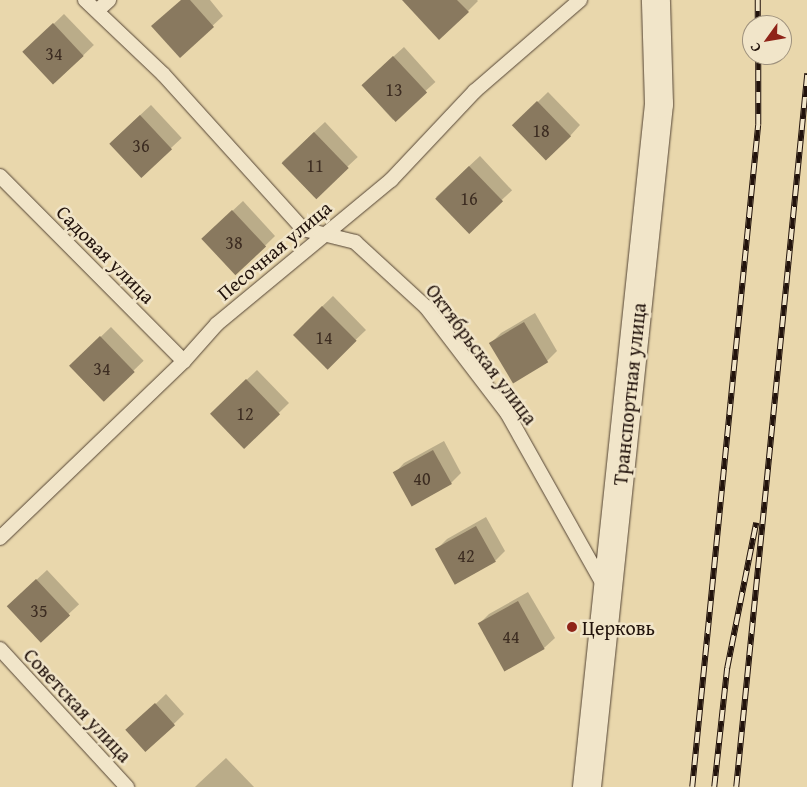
<!DOCTYPE html>
<meta charset="utf-8">
<style>
body{margin:0}
#map{position:relative;width:807px;height:787px;overflow:hidden;background:#e9d7ac;font-family:"Gentium Book Plus",serif}
div>[style]{position:absolute}
.shadow>*{inset:0;background:#0003;transform-origin:0 0}
.building>*{inset:0;background:#89795f;transform-origin:0 0}
.roads{filter:drop-shadow(0 0 1px #544434) drop-shadow(0 0 1px #544434)}
.lane>*{height:14px;margin:-7px;padding:0 7px;transform-origin:7px;border-radius:7px;background:#f1e5c9}
.secondary>*{height:28px;margin:-14px;padding:0 14px;transform-origin:14px;border-radius:14px;background:#f1e5c9}
.rail>*{height:5.5px;margin-top:-2.75px;transform-origin:0;background:repeating-linear-gradient(90deg,#f1e5c9 0 11px,#22130c 0 22px);box-sizing:border-box;border-block:1px solid #22130c}
.dots>*{width:14px;height:14px;translate:-50% -50%;box-sizing:border-box;border:2px solid #f1e5c9;border-radius:50%}
span{translate:-50% -50%;white-space:nowrap;text-align:center;line-height:1.15;-webkit-text-stroke:5px #f1e5c9;paint-order:stroke}
.number-label{font-size:18px;color:#3c2c21}
.number-label span{-webkit-text-stroke-width:0}
.street-label{font-size:20px;color:#22130c}
.poi-label{font-size:20px;color:#22130c}
.left{translate:0 -50%;text-align:left}
.north{position:absolute;left:742px;top:15px;width:50px;height:50px;box-sizing:border-box;background:#f1e5c9;border:1px solid #9e917d;border-radius:50%;rotate:238deg;font-size:14px;font-weight:700;line-height:20px;text-align:center;color:#22130c}
.north::after{content:'';display:block;margin:auto;width:18px;height:22px;background:#8f2418;clip-path:polygon(50% 0,100% 100%,50% 72%,0 100%)}
</style>
<div id="map">
<div class="shadow">
<i style="clip-path:polygon(181px 0,210px 0,223px 16px,180px 56px)"></i>
<i style="clip-path:polygon(420px 0,477px 0,478px 1px,468px 11px)"></i>
<i style="left:64px;top:14px;width:43px;height:54px;rotate:46deg"></i>
<i style="left:404px;top:47px;width:47px;height:57px;rotate:48deg"></i>
<i style="clip-path:polygon(548px 92px,580px 125px,570px 136px,514px 125px)"></i>
<i style="left:151px;top:105px;width:45px;height:55px;rotate:47deg"></i>
<i style="left:325px;top:122px;width:48px;height:59px;rotate:47deg"></i>
<i style="left:480px;top:156px;width:47px;height:60px;rotate:47deg"></i>
<i style="clip-path:polygon(243px 201px,275px 236px,236px 274px,213px 229px)"></i>
<i style="clip-path:polygon(333px 296px,366px 330px,326px 368px,304px 324px)"></i>
<i style="clip-path:polygon(535px 313px,557px 351px,547px 361px,491px 343px,501px 333px)"></i>
<i style="left:111px;top:327px;width:47px;height:57px;rotate:46deg"></i>
<i style="clip-path:polygon(257px 370px,289px 403px,244px 447px,222px 403px)"></i>
<i style="clip-path:polygon(444px 441px,461px 473px,451px 483px,394px 474px,404px 463px)"></i>
<i style="clip-path:polygon(486px 517px,505px 551px,495px 561px,437px 549px,447px 539px)"></i>
<i style="left:47px;top:570px;width:47px;height:53px;rotate:47deg"></i>
<i style="clip-path:polygon(528px 592px,555px 638px,544px 648px,479px 624px,489px 614px)"></i>
<i style="clip-path:polygon(166px 694px,184px 714px,146px 751px,138px 721px)"></i>
<i style="clip-path:polygon(226px 758px,254px 787px,195px 787px,198px 784px)"></i>
</div>
<div class="building">
<i style="clip-path:polygon(181px 0,190px 0,214px 27px,180px 58px,151px 26px)"></i>
<i style="clip-path:polygon(402px 0,457px 0,469px 12px,439px 40px)"></i>
<i style="left:53px;top:23px;width:45px;height:42px;rotate:47deg"></i>
<i style="left:393px;top:56px;width:50px;height:43px;rotate:47deg"></i>
<i style="left:537px;top:101px;width:49px;height:35px;rotate:46deg"></i>
<i style="left:140px;top:115px;width:47px;height:42px;rotate:47deg"></i>
<i style="left:314px;top:132px;width:50px;height:45px;rotate:46deg"></i>
<i style="left:469px;top:166px;width:49px;height:47px;rotate:46deg"></i>
<i style="left:232px;top:210px;width:50px;height:42px;rotate:47deg"></i>
<i style="left:322px;top:306px;width:49px;height:41px;rotate:45deg"></i>
<i style="left:524px;top:322px;width:47px;height:41px;rotate:59deg"></i>
<i style="left:100px;top:336px;width:50px;height:43px;rotate:46deg"></i>
<i style="left:246px;top:379px;width:49px;height:50px;rotate:46deg"></i>
<i style="left:433px;top:450px;width:39px;height:46px;rotate:61deg"></i>
<i style="left:476px;top:526px;width:41px;height:47px;rotate:61deg"></i>
<i style="left:36px;top:579px;width:50px;height:40px;rotate:47deg"></i>
<i style="left:518px;top:601px;width:55px;height:46px;rotate:61deg"></i>
<i style="left:155px;top:703px;width:30px;height:40px;rotate:48deg"></i>
</div>
<div class="roads">
<div class="lane">
<i style="left:85px;top:0;width:108px;rotate:43.5deg"></i>
<i style="left:163px;top:74px;width:209px;rotate:47.9deg"></i>
<i style="left:303px;top:229px;width:54px;rotate:14deg"></i>
<i style="left:355px;top:242px;width:96px;rotate:42.5deg"></i>
<i style="left:426px;top:307px;width:133px;rotate:52.6deg"></i>
<i style="left:507px;top:413px;width:198px;rotate:60.7deg"></i>
<i style="left:98px;top:10px;width:15px;rotate:-42deg"></i>
<i style="left:0;top:176px;width:261px;rotate:45.2deg"></i>
<i style="left:0;top:538px;width:255px;rotate:-43.9deg"></i>
<i style="left:184px;top:361px;width:50px;rotate:-48.3deg"></i>
<i style="left:217px;top:324px;width:226px;rotate:-39.6deg"></i>
<i style="left:391px;top:180px;width:122px;rotate:-46.7deg"></i>
<i style="left:475px;top:91px;width:139px;rotate:-40.9deg"></i>
<i style="left:0;top:649px;width:188px;rotate:47.4deg"></i>
</div>
<div class="secondary">
<i style="left:587px;top:787px;width:687px;rotate:-83.98deg"></i>
<i style="left:659px;top:104px;width:104px;rotate:-91.7deg"></i>
</div>
</div>
<div class="rail">
<i style="left:758px;top:0;width:25px;rotate:90deg"></i>
<i style="left:692px;top:787px;width:665px;rotate:-84.31deg"></i>
<i style="left:758px;top:125px;width:70px;rotate:-90deg"></i>
<i style="left:714px;top:787px;width:120px;rotate:-83.8deg"></i>
<i style="left:727px;top:668px;width:148px;rotate:-78.7deg"></i>
<i style="left:736px;top:787px;width:717px;rotate:-84.31deg"></i>
</div>
<div class="dots">
<i style="left:572px;top:627px;background:#8f2418"></i>
</div>
<div class="number-label">
<span style="left:54px;top:54px">34</span>
<span style="left:394px;top:90px">13</span>
<span style="left:541px;top:131px">18</span>
<span style="left:141px;top:146px">36</span>
<span style="left:315px;top:166px">11</span>
<span style="left:469px;top:199px">16</span>
<span style="left:234px;top:243px">38</span>
<span style="left:324px;top:338px">14</span>
<span style="left:102px;top:369px">34</span>
<span style="left:245px;top:414px">12</span>
<span style="left:422px;top:479px">40</span>
<span style="left:466px;top:556px">42</span>
<span style="left:39px;top:611px">35</span>
<span style="left:511px;top:637px">44</span>
</div>
<div class="street-label">
<span style="left:274px;top:250px;rotate:-40deg">Песочная улица</span>
<span style="left:106px;top:254px;rotate:45deg">Садовая улица</span>
<span style="left:482px;top:354px;rotate:53deg">Октябрьская улица</span>
<span style="left:629px;top:394px;rotate:-84deg">Транспортная улица</span>
<span style="left:78px;top:705px;rotate:47deg">Советская улица</span>
</div>
<div class="poi-label">
<span class="left" style="left:582px;top:627px">Церковь</span>
</div>
<div class="north">С</div>
</div>
